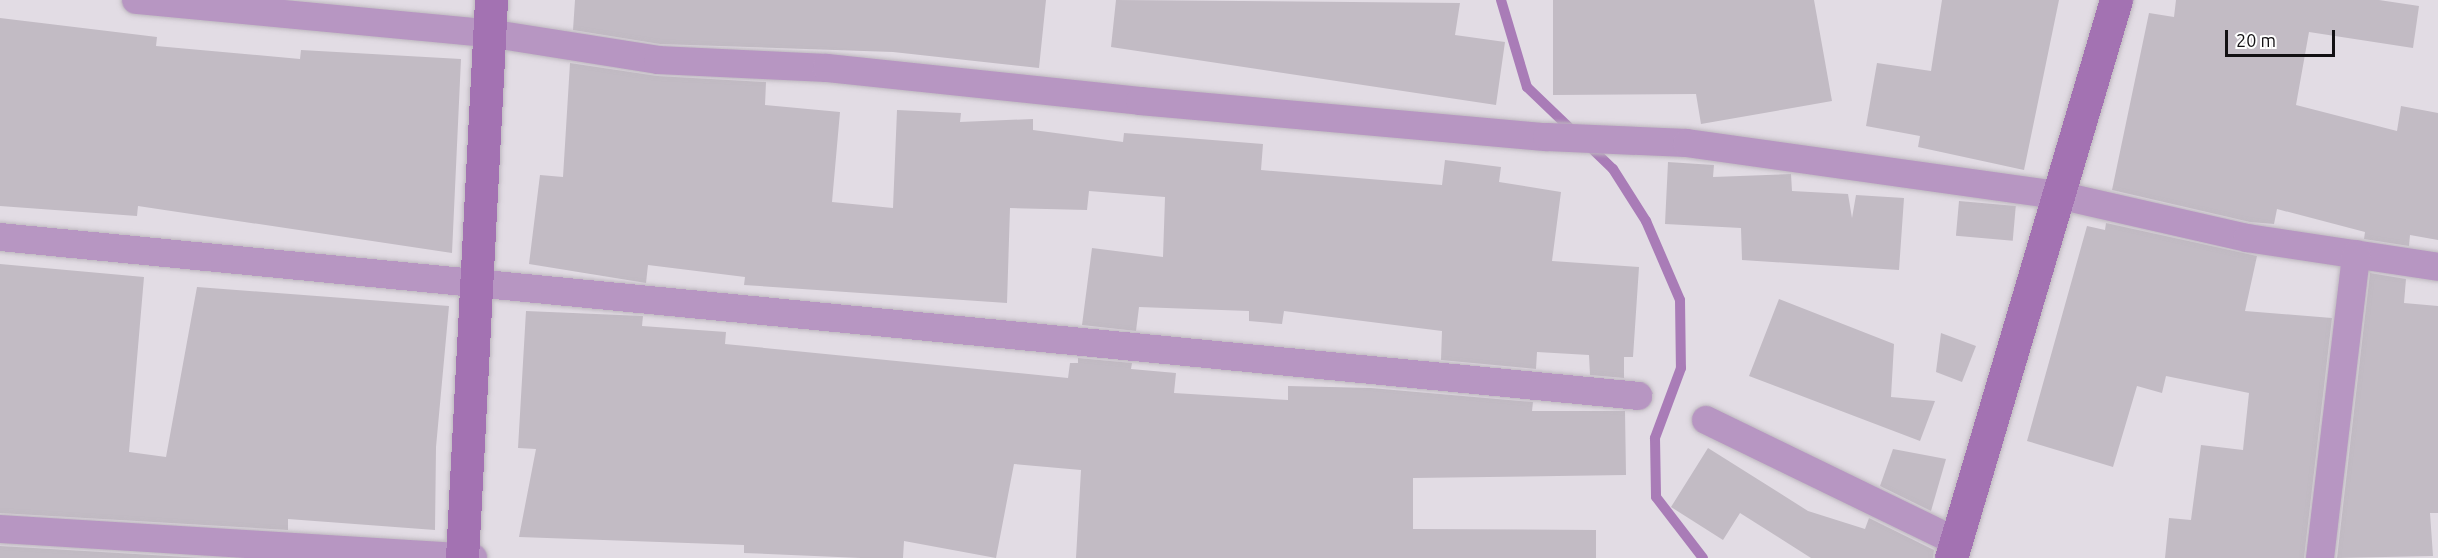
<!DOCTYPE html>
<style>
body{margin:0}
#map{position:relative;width:2438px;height:558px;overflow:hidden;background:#e2dce4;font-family:Ubuntu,sans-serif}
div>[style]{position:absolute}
.stream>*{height:10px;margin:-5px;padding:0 5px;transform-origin:5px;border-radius:5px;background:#a97cb7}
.building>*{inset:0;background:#c2bbc4;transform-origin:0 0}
.roads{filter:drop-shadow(0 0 2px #bdb7be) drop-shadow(0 0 2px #bdb7be)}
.street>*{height:28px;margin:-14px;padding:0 14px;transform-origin:14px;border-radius:14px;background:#b796c2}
.secondary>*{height:33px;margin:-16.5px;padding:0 16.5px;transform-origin:16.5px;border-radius:16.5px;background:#a372b2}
span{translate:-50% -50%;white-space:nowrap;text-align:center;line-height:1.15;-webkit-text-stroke:6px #fff;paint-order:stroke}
.scale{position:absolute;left:2225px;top:30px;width:110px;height:27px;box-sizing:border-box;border:3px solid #121013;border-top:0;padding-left:8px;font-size:18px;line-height:21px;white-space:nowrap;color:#121013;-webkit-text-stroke:4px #fff;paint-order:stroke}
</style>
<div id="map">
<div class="stream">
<i style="left:1501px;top:0;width:91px;rotate:73.4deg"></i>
<i style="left:1527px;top:87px;width:65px;rotate:43.8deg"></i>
<i style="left:1587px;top:144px;width:36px;rotate:44deg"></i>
<i style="left:1613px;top:169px;width:62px;rotate:57.6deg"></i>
<i style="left:1646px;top:221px;width:86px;rotate:66.7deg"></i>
<i style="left:1680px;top:300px;width:68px;rotate:89.2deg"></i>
<i style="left:1681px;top:368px;width:75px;rotate:110.4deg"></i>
<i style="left:1655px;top:438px;width:59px;rotate:89deg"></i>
<i style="left:1656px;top:497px;width:77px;rotate:52.4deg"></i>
</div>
<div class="building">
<i style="clip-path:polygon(575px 0,1046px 0,1039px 68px,893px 52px,660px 44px,573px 30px)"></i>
<i style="clip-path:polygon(1116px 0,1460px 3px,1455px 35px,1505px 42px,1496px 105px,1111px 47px)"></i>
<i style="clip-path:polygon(1553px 0,1814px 0,1832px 101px,1701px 124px,1696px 94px,1553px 95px)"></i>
<i style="clip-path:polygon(1942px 0,2059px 0,2024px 170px,1918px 147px,1920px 136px,1866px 126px,1877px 63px,1931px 71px)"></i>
<i style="clip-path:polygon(2176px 0,2379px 0,2419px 6px,2413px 48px,2309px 32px,2296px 105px,2397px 131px,2401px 106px,2438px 113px,2438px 240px,2410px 235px,2409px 246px,2364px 239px,2365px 232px,2277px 209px,2274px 224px,2250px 222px,2112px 190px,2149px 13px,2174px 17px)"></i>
<i style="clip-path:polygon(0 18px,157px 37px,156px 46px,300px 59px,301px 50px,461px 59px,452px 253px,138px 206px,137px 216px,0 206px)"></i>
<i style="clip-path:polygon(570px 63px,657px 76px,766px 82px,765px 105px,840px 112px,832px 202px,893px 208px,897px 110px,961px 113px,960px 122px,1033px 119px,1033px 130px,1123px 142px,1124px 133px,1263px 144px,1261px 170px,1442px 185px,1445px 160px,1501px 167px,1499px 182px,1561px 192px,1552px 261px,1639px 267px,1633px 357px,1624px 357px,1624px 378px,1590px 375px,1589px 355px,1537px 352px,1536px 369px,1441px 360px,1442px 331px,1284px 311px,1282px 324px,1249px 321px,1249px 311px,1139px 307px,1136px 331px,1082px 325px,1092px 248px,1163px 257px,1165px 197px,1089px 191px,1087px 210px,1010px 208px,1007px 303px,744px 285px,745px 277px,648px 265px,646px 283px,529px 264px,540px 175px,563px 177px)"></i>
<i style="clip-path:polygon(1668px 162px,1714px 165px,1713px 177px,1791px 174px,1792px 191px,1848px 194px,1852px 218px,1856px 195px,1904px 198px,1899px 270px,1742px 260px,1741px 228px,1665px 224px)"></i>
<i style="left:1959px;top:201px;width:57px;height:35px;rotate:5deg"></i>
<i style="clip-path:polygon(2106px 223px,2257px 256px,2245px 311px,2332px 318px,2304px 558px,2165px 558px,2169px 518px,2191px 520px,2201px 445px,2243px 450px,2249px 393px,2166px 376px,2162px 393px,2137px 386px,2113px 467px,2027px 441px,2087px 226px,2105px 230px)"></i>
<i style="clip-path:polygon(0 264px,144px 277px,129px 452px,166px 457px,197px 287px,449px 306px,436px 447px,435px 530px,288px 519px,288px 530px,0 513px)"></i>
<i style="clip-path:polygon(2370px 273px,2406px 279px,2404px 303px,2438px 306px,2438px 513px,2430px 513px,2433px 556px,2337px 558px)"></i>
<i style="clip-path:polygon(1779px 299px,1894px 344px,1891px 397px,1935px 401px,1920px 441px,1749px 376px)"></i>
<i style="clip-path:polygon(526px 311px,643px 316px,642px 326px,726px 332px,725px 344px,1068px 378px,1070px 363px,1078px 363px,1078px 358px,1132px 363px,1131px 369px,1176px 373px,1174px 393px,1288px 400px,1288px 386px,1371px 388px,1533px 402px,1532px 411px,1625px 411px,1626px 475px,1413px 478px,1413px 529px,1596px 530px,1596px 558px,1076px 558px,1081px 470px,1014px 464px,996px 558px,904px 541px,903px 558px,861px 558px,744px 553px,744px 545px,519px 537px,536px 449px,518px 448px)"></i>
<i style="clip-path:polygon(1941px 333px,1976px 346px,1962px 382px,1936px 372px)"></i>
<i style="clip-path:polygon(1708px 448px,1808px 511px,1865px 529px,1869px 518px,1934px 550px,1933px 558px,1811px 558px,1740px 513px,1723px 540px,1671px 507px)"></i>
<i style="clip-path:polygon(1893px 449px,1946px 459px,1931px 511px,1880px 486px)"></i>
<i style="clip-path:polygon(0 546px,203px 558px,0 558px)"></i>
</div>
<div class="roads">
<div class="street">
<i style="left:136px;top:0;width:354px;rotate:5.4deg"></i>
<i style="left:488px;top:33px;width:172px;rotate:9deg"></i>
<i style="left:658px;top:60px;width:169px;rotate:2.7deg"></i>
<i style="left:827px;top:68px;width:315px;rotate:6deg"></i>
<i style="left:1140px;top:101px;width:409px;rotate:5.1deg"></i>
<i style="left:1547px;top:137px;width:140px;rotate:2.5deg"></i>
<i style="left:1687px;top:143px;width:375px;rotate:8deg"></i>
<i style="left:2058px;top:195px;width:194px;rotate:12.8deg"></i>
<i style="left:2247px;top:238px;width:193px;rotate:8.6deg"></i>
<i style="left:0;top:237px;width:1646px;rotate:5.54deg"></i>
<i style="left:1706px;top:420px;width:277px;rotate:25.9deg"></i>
<i style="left:0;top:529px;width:474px;rotate:3.5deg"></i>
<i style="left:2320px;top:558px;width:306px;rotate:-83.2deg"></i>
</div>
<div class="secondary">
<i style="left:462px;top:558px;width:559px;rotate:-87.02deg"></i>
<i style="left:1951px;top:558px;width:582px;rotate:-73.53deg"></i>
</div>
</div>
<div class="scale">20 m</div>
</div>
